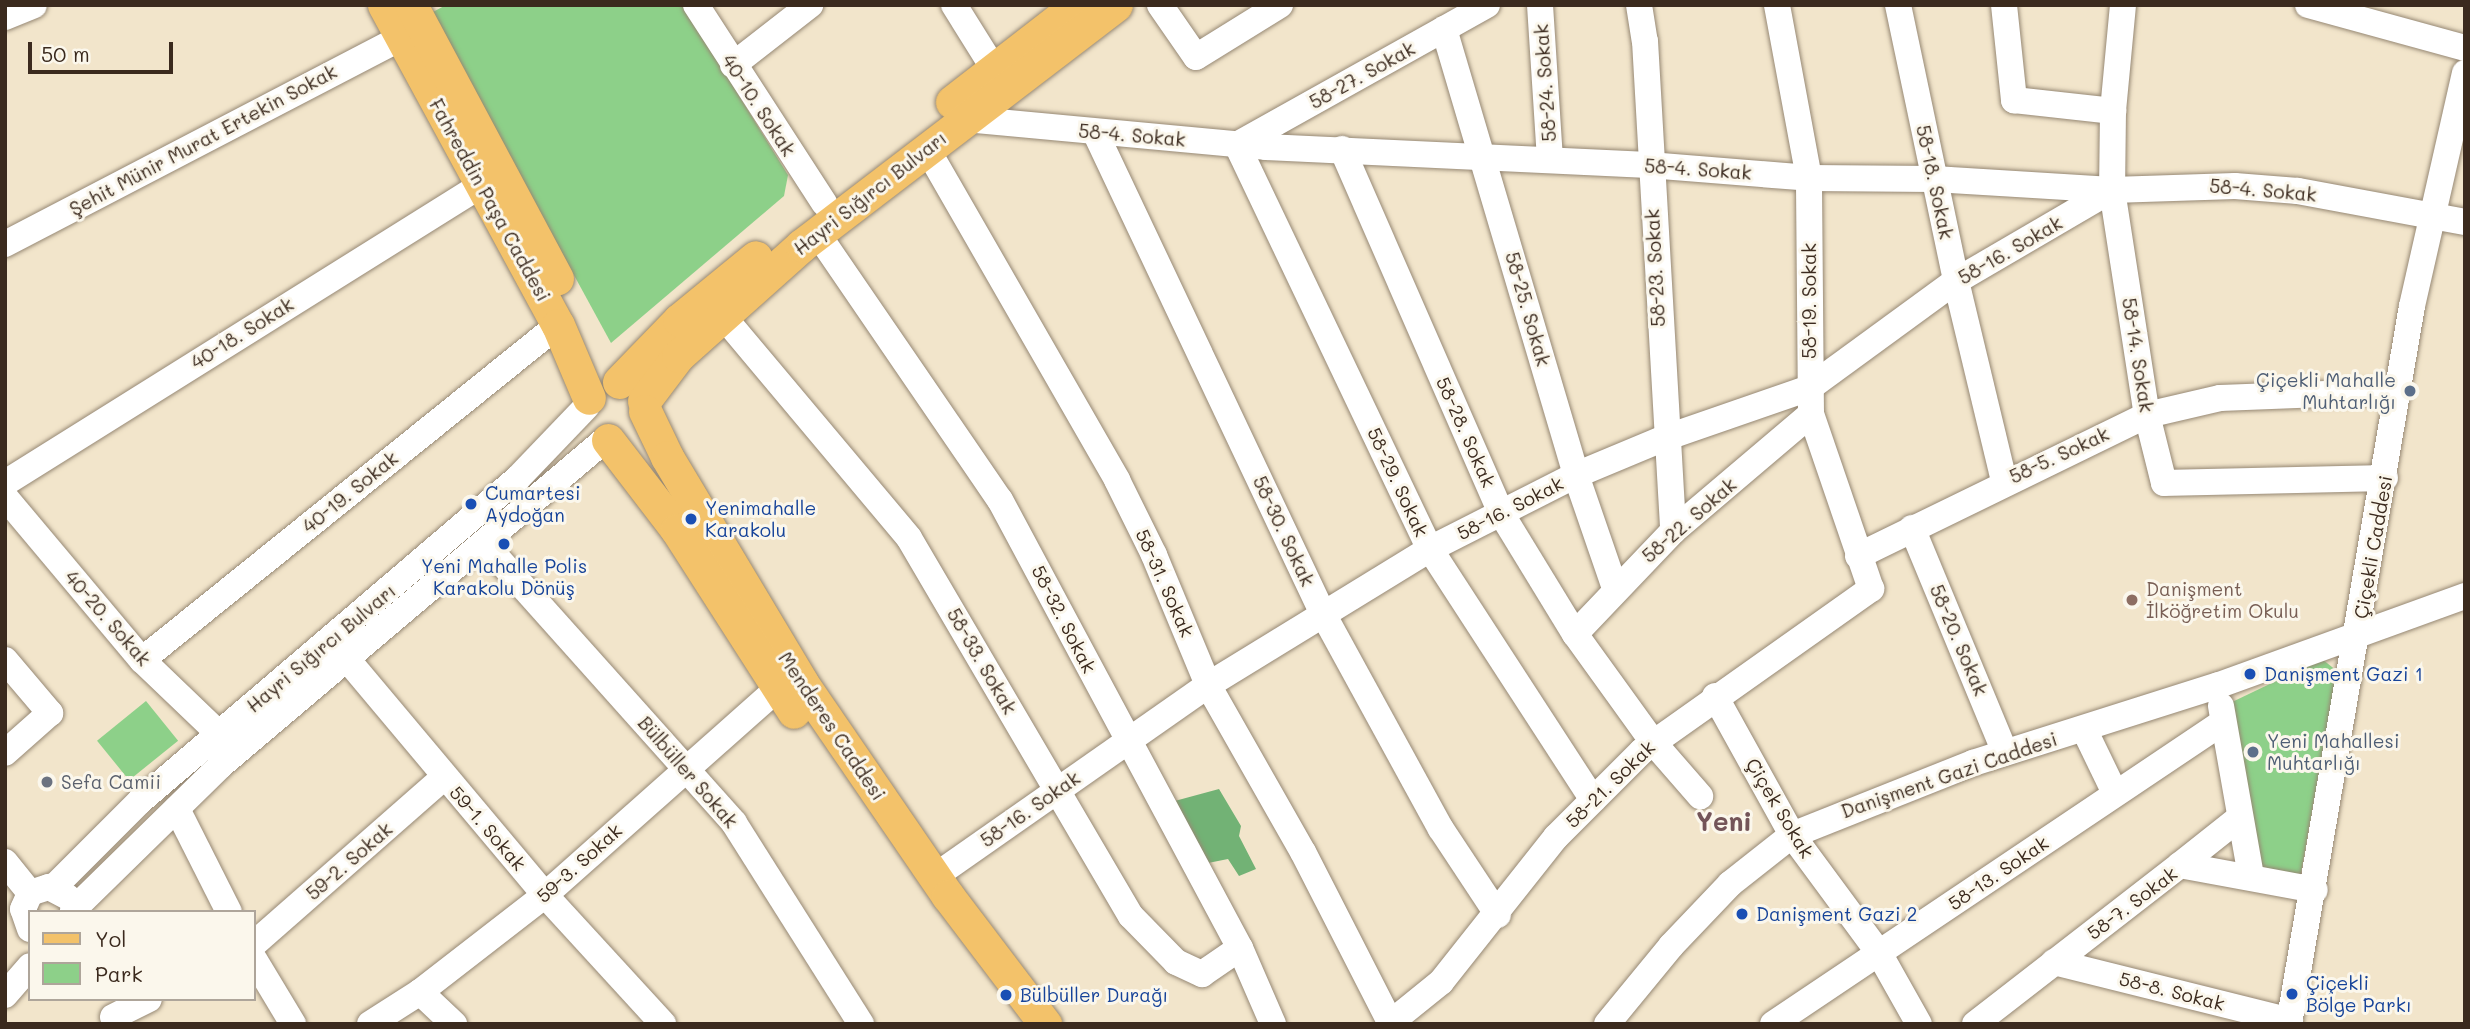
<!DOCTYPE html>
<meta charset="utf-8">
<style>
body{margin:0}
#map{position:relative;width:2470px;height:1029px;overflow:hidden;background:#f2e5cb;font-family:Mali,sans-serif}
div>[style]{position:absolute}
.green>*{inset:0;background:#8dd089;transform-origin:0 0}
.forest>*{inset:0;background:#72b275}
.roads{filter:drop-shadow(0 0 2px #968874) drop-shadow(0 0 2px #968874)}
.minor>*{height:26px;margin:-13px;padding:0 13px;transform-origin:13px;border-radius:13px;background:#fff}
.major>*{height:33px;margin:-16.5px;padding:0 16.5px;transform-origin:16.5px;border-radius:16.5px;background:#f3c26a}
.dots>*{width:19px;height:19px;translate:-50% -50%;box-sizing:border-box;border:4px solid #fbf7ec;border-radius:50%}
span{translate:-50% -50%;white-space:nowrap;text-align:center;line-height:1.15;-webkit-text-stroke:6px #fbf7ec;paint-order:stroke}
.street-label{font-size:19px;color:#3b2a1e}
.service-label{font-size:19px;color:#4e5e75}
.right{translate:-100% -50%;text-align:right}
.left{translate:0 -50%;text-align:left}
.transit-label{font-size:19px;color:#164399}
.education-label{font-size:19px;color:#785e54}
.worship-label{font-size:19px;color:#5b616d}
.district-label{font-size:26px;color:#735458;font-weight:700}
.frame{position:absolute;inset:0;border:7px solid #3b2a1e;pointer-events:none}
.legend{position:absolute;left:28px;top:910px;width:228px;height:91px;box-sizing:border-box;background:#fbf7ec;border:2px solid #aea59a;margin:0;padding:9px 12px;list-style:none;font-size:21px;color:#3b2a1e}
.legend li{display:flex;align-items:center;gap:14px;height:35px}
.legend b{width:35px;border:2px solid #aea59a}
.scale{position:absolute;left:28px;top:42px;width:145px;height:32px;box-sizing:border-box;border:4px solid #3b2a1e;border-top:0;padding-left:9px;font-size:21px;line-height:24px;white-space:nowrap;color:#3b2a1e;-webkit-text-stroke:5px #fbf7ec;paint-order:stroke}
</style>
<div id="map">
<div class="green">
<i style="clip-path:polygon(446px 5px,683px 5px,788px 175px,784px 196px,611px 343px,431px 13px)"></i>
<i style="clip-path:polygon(2322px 659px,2337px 671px,2300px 879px,2253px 865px,2230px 703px)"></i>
<i style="left:146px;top:701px;width:51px;height:63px;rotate:51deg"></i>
</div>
<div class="forest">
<i style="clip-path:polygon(1219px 789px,1241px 826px,1239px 836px,1256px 869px,1239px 876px,1228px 859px,1208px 863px,1171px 802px)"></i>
</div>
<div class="roads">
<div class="minor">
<i style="left:696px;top:5px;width:236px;rotate:57.1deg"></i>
<i style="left:954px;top:5px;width:75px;rotate:58deg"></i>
<i style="left:1160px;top:5px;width:63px;rotate:55.3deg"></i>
<i style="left:1196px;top:57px;width:99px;rotate:-31.8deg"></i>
<i style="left:1487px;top:5px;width:287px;rotate:150.8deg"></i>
<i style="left:1237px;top:145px;width:448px;rotate:64.5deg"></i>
<i style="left:1430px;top:549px;width:299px;rotate:57deg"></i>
<i style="left:1540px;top:5px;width:155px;rotate:86.3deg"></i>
<i style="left:1639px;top:5px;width:36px;rotate:81deg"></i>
<i style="left:1645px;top:41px;width:491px;rotate:86.7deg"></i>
<i style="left:1898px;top:5px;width:282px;rotate:78.1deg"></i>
<i style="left:1956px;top:281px;width:206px;rotate:76.5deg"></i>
<i style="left:2004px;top:5px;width:96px;rotate:84deg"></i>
<i style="left:2014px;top:100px;width:100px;rotate:6.3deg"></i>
<i style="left:2123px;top:5px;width:106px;rotate:95.4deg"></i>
<i style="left:2113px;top:111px;width:79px;rotate:90.7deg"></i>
<i style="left:2112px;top:190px;width:228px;rotate:81.2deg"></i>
<i style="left:2147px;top:415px;width:70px;rotate:76deg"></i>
<i style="left:2164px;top:483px;width:221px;rotate:-1.3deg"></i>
<i style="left:2308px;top:5px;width:163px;rotate:15.3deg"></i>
<i style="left:5px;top:17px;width:31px;rotate:-22deg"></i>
<i style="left:1444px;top:29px;width:465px;rotate:73.5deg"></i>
<i style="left:1576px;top:475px;width:120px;rotate:71deg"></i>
<i style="left:733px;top:65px;width:98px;rotate:-37.9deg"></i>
<i style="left:965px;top:119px;width:302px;rotate:5.3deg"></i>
<i style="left:1266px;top:147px;width:383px;rotate:2.7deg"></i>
<i style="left:1649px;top:165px;width:161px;rotate:4.6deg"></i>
<i style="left:1809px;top:178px;width:125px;rotate:0.5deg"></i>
<i style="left:1934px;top:179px;width:178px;rotate:3.5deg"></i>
<i style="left:2112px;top:190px;width:123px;rotate:-1.9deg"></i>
<i style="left:2235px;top:186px;width:63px;rotate:4.5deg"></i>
<i style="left:2298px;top:191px;width:170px;rotate:10.5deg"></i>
<i style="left:1095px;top:132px;width:531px;rotate:64.69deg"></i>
<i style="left:1322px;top:612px;width:247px;rotate:61.3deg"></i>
<i style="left:1441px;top:829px;width:103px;rotate:56.5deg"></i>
<i style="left:927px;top:149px;width:382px;rotate:60.1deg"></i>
<i style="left:1117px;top:480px;width:84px;rotate:63.7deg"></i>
<i style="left:1154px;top:555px;width:141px;rotate:67.4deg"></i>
<i style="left:1208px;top:685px;width:192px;rotate:60.4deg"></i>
<i style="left:1303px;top:852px;width:193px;rotate:62.9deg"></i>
<i style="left:1342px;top:149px;width:397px;rotate:66.4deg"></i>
<i style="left:1501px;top:513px;width:142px;rotate:58.6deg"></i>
<i style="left:1575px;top:634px;width:133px;rotate:54.2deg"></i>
<i style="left:1653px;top:742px;width:72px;rotate:49deg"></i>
<i style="left:819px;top:236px;width:320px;rotate:55.6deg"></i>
<i style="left:1000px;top:500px;width:508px;rotate:61.82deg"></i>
<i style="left:1240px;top:948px;width:83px;rotate:66.5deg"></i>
<i style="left:5px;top:244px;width:448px;rotate:-27.5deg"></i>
<i style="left:722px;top:315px;width:291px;rotate:50deg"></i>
<i style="left:909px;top:538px;width:438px;rotate:59.6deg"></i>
<i style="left:1131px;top:916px;width:64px;rotate:45.6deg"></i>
<i style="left:1176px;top:962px;width:29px;rotate:25deg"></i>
<i style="left:1202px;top:974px;width:46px;rotate:-34.4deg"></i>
<i style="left:5px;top:483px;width:560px;rotate:-32.02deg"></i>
<i style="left:5px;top:497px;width:213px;rotate:50deg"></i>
<i style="left:142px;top:660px;width:105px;rotate:43.8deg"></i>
<i style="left:1912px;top:528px;width:243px;rotate:67.5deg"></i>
<i style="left:484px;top:543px;width:375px;rotate:48.2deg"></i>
<i style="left:734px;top:823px;width:238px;rotate:57.7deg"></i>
<i style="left:1858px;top:556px;width:322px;rotate:-26deg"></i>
<i style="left:2147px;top:415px;width:75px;rotate:-13.1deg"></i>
<i style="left:2220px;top:398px;width:179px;rotate:-2.2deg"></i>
<i style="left:1575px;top:634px;width:142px;rotate:-46.4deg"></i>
<i style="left:1673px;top:531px;width:181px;rotate:-40.3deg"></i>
<i style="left:347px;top:659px;width:308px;rotate:50deg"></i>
<i style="left:545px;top:895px;width:175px;rotate:47.5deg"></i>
<i style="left:5px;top:660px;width:70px;rotate:49.7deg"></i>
<i style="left:50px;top:713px;width:60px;rotate:138.4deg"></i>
<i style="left:142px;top:660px;width:534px;rotate:-38.84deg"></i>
<i style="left:1715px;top:696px;width:159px;rotate:61deg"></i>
<i style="left:1792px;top:835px;width:147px;rotate:53.6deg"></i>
<i style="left:1879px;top:953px;width:81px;rotate:60.6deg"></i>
<i style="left:2221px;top:706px;width:173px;rotate:80deg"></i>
<i style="left:2084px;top:729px;width:71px;rotate:64.2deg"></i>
<i style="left:177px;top:809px;width:115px;rotate:63.2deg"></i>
<i style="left:5px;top:862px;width:40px;rotate:51deg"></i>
<i style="left:2180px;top:865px;width:74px;rotate:-38.4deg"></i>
<i style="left:934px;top:877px;width:335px;rotate:-35deg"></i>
<i style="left:1208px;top:685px;width:260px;rotate:-31.5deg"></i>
<i style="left:1430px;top:549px;width:164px;rotate:-26.9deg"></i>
<i style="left:1576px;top:475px;width:96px;rotate:-22.6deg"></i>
<i style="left:1665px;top:438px;width:152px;rotate:-19.1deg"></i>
<i style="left:1809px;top:388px;width:182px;rotate:-36.1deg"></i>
<i style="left:1956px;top:281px;width:181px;rotate:-30.3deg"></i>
<i style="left:54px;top:887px;width:122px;rotate:-45deg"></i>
<i style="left:140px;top:801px;width:496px;rotate:-40.5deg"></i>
<i style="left:517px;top:479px;width:100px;rotate:-46.2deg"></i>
<i style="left:73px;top:910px;width:207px;rotate:-44.4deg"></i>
<i style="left:221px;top:765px;width:504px;rotate:-40.26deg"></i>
<i style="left:30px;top:929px;width:21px;rotate:-109deg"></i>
<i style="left:23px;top:909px;width:17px;rotate:-66deg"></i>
<i style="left:30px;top:893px;width:20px;rotate:-18deg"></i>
<i style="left:49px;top:887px;width:21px;rotate:28deg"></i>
<i style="left:254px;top:944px;width:253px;rotate:-41.3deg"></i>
<i style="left:254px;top:959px;width:76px;rotate:59deg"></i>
<i style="left:2054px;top:962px;width:243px;rotate:14deg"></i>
<i style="left:420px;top:992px;width:47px;rotate:43.3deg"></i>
<i style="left:5px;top:995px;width:38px;rotate:-49deg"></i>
<i style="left:113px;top:1017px;width:40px;rotate:-26.6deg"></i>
<i style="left:370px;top:1024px;width:59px;rotate:-32.6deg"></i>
<i style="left:420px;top:992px;width:158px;rotate:-37.8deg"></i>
<i style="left:545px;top:895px;width:312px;rotate:-41.6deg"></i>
<i style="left:1389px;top:1024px;width:67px;rotate:-38.9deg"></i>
<i style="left:1441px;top:982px;width:185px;rotate:-51.6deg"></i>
<i style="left:1556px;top:837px;width:122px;rotate:-45deg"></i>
<i style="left:1642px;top:751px;width:281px;rotate:-35.3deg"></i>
<i style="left:1871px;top:589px;width:185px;rotate:-108.9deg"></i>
<i style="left:1811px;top:414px;width:236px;rotate:-90.5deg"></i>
<i style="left:1809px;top:178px;width:176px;rotate:-100.5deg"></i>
<i style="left:1607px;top:1024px;width:101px;rotate:-50.6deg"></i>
<i style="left:1671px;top:946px;width:86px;rotate:-46.4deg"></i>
<i style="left:1730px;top:884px;width:79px;rotate:-38.3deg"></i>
<i style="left:1792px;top:835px;width:195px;rotate:-21.7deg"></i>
<i style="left:1973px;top:763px;width:258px;rotate:-17.6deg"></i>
<i style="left:2219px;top:685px;width:262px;rotate:-19.9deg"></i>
<i style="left:1773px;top:1024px;width:542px;rotate:-33.87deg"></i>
<i style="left:1975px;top:1024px;width:259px;rotate:-37.8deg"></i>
<i style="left:2180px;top:865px;width:137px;rotate:10.5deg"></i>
<i style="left:2289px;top:1024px;width:728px;rotate:-80.28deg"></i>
<i style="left:2412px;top:306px;width:239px;rotate:-77.2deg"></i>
</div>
<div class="major">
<i style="left:384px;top:5px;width:364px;rotate:61.5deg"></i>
<i style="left:558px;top:325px;width:79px;rotate:67deg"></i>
<i style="left:411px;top:5px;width:310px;rotate:61.9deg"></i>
<i style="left:952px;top:102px;width:158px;rotate:-37.8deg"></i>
<i style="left:619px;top:382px;width:86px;rotate:-45.9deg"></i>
<i style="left:679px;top:320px;width:99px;rotate:-39.3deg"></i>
<i style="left:644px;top:401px;width:56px;rotate:-52.9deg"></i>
<i style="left:678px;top:356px;width:166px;rotate:-41.8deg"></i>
<i style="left:802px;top:245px;width:395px;rotate:-37.4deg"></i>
<i style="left:645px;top:411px;width:51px;rotate:64.4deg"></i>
<i style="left:667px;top:457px;width:263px;rotate:59.1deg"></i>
<i style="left:802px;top:683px;width:258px;rotate:55.6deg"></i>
<i style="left:948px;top:896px;width:161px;rotate:52.8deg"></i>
<i style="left:608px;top:440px;width:113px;rotate:52.5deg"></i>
<i style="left:677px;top:530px;width:216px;rotate:57.3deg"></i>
</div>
</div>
<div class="dots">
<i style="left:2410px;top:391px;background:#5c6f8a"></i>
<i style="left:471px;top:504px;background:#1a4fb4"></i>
<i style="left:691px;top:519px;background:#1a4fb4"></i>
<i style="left:504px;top:544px;background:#1a4fb4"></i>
<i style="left:2132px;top:600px;background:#8d6e63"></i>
<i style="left:2250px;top:674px;background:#1a4fb4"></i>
<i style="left:2253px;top:752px;background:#5c6f8a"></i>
<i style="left:47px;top:782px;background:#6b7280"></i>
<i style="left:1742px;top:914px;background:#1a4fb4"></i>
<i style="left:2292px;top:994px;background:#1a4fb4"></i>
<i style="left:1006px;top:995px;background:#1a4fb4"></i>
</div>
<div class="street-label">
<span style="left:1362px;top:75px;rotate:-29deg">58-27. Sokak</span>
<span style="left:1545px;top:83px;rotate:-94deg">58-24. Sokak</span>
<span style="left:759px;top:105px;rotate:57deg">40-10. Sokak</span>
<span style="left:1132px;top:135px;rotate:5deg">58-4. Sokak</span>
<span style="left:203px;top:140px;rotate:-28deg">Şehit Münir Murat Ertekin Sokak</span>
<span style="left:1698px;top:169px;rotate:4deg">58-4. Sokak</span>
<span style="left:1935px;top:182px;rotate:78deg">58-18. Sokak</span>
<span style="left:2263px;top:190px;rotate:5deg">58-4. Sokak</span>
<span style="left:870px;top:193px;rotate:-38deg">Hayri Sığırcı Bulvarı</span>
<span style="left:490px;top:200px;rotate:61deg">Fahreddin Paşa Caddesi</span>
<span style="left:2010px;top:250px;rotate:-30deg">58-16. Sokak</span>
<span style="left:1655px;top:268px;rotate:-93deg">58-23. Sokak</span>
<span style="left:1809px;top:301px;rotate:-90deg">58-19. Sokak</span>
<span style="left:1528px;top:309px;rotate:74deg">58-25. Sokak</span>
<span style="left:242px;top:333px;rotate:-32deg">40-18. Sokak</span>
<span style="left:2138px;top:355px;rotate:81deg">58-14. Sokak</span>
<span style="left:1466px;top:432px;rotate:66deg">58-28. Sokak</span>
<span style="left:2059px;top:455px;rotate:-25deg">58-5. Sokak</span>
<span style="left:1398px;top:482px;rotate:65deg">58-29. Sokak</span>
<span style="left:350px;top:492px;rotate:-39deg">40-19. Sokak</span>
<span style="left:1510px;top:508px;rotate:-27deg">58-16. Sokak</span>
<span style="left:1689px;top:520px;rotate:-41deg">58-22. Sokak</span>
<span style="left:1284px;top:531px;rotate:65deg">58-30. Sokak</span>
<span style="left:2373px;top:547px;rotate:-80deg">Çiçekli Caddesi</span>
<span style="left:1165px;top:583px;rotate:66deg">58-31. Sokak</span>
<span style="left:108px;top:618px;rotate:49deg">40-20. Sokak</span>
<span style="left:1064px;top:619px;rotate:63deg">58-32. Sokak</span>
<span style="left:1959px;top:640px;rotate:67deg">58-20. Sokak</span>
<span style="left:321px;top:648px;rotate:-40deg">Hayri Sığırcı Bulvarı</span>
<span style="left:982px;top:661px;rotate:60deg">58-33. Sokak</span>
<span style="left:832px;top:726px;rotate:56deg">Menderes Caddesi</span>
<span style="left:688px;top:772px;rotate:49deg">Bülbüller Sokak</span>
<span style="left:1949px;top:775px;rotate:-19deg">Danişment Gazi Caddesi</span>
<span style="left:1610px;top:784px;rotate:-44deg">58-21. Sokak</span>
<span style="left:1780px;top:808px;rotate:59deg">Çiçek Sokak</span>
<span style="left:1030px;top:809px;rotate:-35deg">58-16. Sokak</span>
<span style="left:488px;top:828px;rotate:49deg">59-1. Sokak</span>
<span style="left:349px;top:861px;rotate:-41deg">59-2. Sokak</span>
<span style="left:579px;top:863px;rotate:-42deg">59-3. Sokak</span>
<span style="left:1998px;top:873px;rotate:-34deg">58-13. Sokak</span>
<span style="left:2132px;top:903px;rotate:-37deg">58-7. Sokak</span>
<span style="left:2172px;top:991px;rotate:14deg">58-8. Sokak</span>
</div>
<div class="service-label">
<span class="right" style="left:2396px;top:391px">Çiçekli Mahalle<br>Muhtarlığı</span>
<span class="left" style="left:2267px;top:752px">Yeni Mahallesi<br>Muhtarlığı</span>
</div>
<div class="transit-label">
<span class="left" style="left:485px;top:504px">Cumartesi<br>Aydoğan</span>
<span class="left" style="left:705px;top:519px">Yenimahalle<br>Karakolu</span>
<span style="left:504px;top:577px">Yeni Mahalle Polis<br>Karakolu Dönüş</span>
<span class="left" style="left:2264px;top:674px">Danişment Gazi 1</span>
<span class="left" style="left:1756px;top:914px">Danişment Gazi 2</span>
<span class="left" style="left:2306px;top:994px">Çiçekli<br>Bölge Parkı</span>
<span class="left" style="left:1020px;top:995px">Bülbüller Durağı</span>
</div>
<div class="education-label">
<span class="left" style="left:2146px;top:600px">Danişment<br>İlköğretim Okulu</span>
</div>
<div class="worship-label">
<span class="left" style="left:61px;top:782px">Sefa Camii</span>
</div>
<div class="district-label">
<span style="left:1724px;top:822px">Yeni</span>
</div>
<div class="frame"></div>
<ul class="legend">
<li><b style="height:9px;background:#f3c26a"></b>Yol</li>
<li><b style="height:19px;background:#8dd089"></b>Park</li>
</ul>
<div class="scale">50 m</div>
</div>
